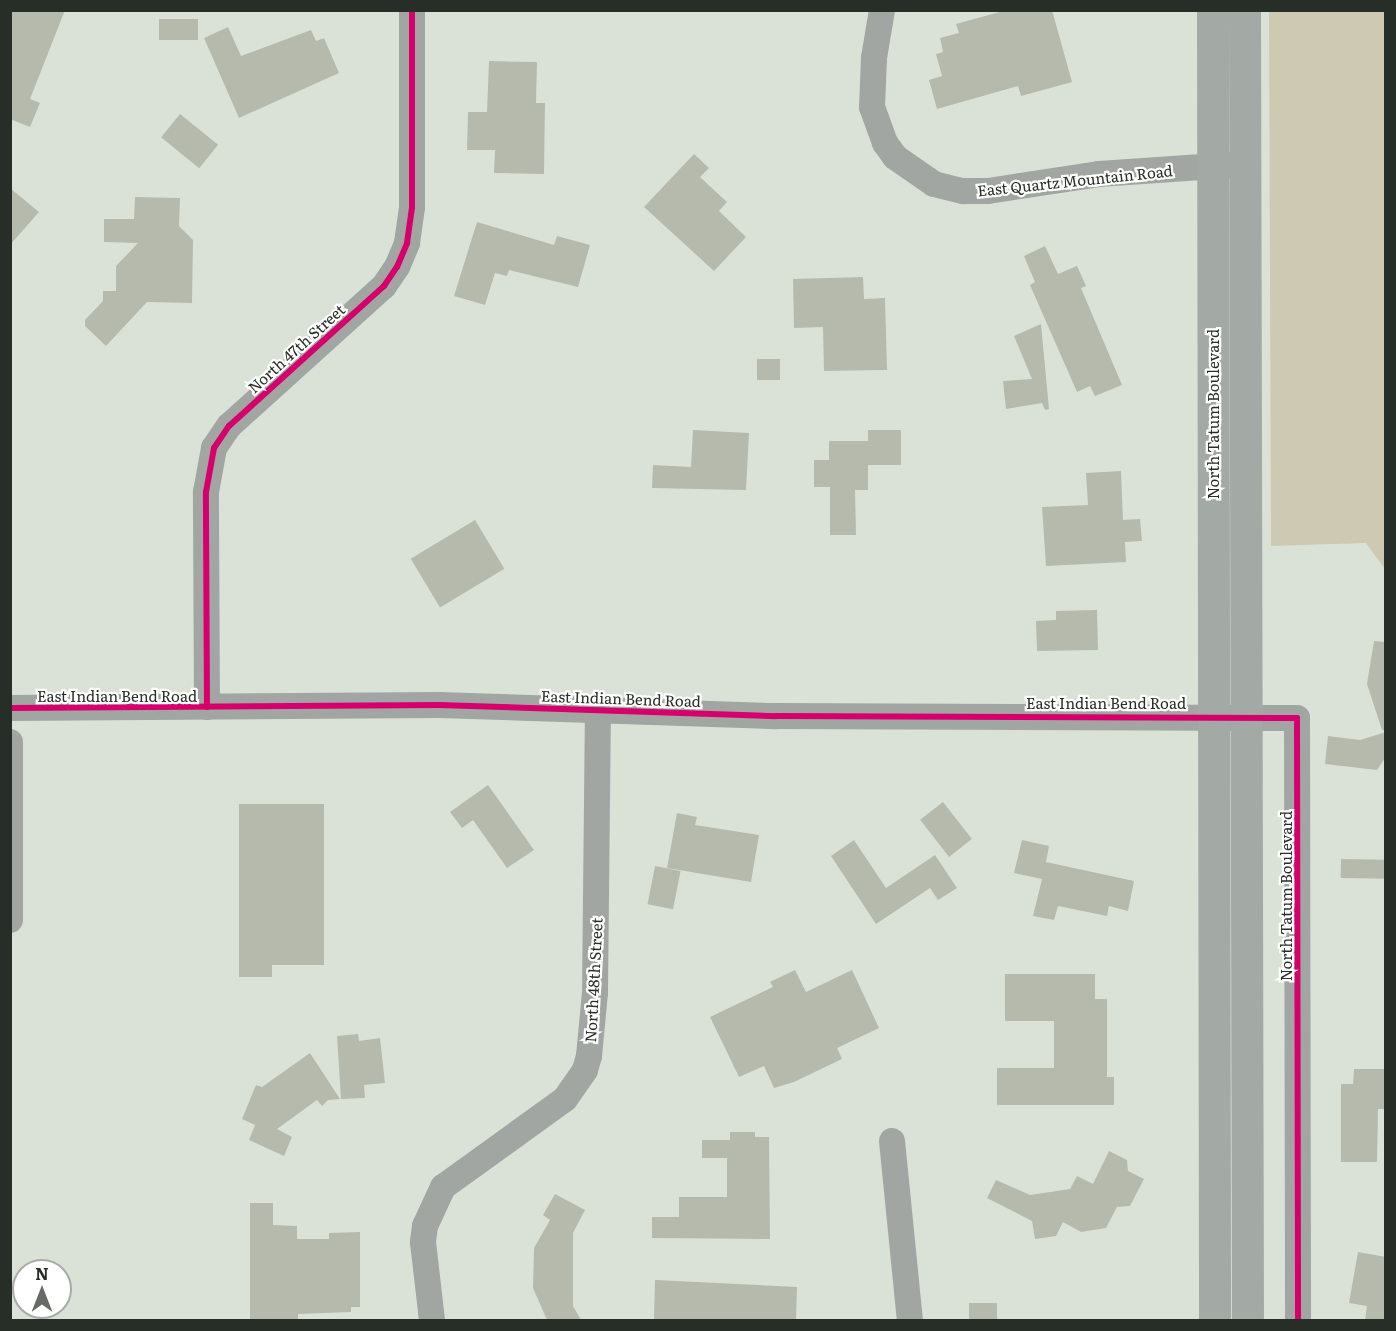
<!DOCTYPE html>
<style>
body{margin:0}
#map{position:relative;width:1396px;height:1331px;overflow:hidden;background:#dae2d8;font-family:Literata,serif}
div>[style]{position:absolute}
.green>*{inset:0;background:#cec9b2}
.building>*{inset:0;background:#b5baad;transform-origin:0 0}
.minor>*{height:26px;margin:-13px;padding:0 13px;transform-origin:13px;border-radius:13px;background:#a2a6a3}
.major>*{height:32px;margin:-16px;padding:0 16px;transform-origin:16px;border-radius:16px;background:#a3a9a4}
.cycleway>*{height:6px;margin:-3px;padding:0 3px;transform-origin:3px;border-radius:3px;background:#d6006c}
span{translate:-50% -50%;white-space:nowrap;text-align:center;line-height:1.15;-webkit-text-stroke:4.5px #fff;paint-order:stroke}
.street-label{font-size:15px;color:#272d27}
.frame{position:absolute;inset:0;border:12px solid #272d27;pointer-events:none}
.north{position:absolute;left:12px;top:1259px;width:60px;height:60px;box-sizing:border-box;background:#fff;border:2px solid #a9aba9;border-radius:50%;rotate:0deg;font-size:16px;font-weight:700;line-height:24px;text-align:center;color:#272d27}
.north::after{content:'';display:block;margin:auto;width:21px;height:27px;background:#666c65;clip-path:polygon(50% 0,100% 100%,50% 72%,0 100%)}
</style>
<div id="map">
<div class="green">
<i style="clip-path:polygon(1269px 11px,1385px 11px,1385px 569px,1366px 543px,1271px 546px)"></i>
</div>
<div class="building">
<i style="clip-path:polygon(10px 10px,65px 10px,30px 99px,40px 103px,30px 127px,10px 119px)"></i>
<i style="clip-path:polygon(1007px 10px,1052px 10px,1072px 82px,1021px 96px,1018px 86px,937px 109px,929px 80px,942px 76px,936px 54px,943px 52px,940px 38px,959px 33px,956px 24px)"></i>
<i style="left:159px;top:19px;width:39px;height:21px"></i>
<i style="clip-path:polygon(228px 27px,241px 56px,311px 30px,316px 41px,324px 38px,339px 73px,239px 118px,204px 38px)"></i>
<i style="clip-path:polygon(489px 61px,537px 62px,536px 103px,545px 103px,544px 174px,494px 173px,495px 150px,467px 150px,468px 112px,487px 112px)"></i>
<i style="left:180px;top:114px;width:49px;height:30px;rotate:39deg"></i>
<i style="clip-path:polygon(694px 154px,709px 168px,700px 177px,727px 202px,719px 211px,746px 237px,714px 271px,644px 207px)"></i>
<i style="clip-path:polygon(10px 188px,39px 212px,10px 245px)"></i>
<i style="clip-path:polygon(135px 197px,180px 198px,179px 226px,193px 240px,192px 303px,147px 302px,106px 346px,85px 326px,85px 320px,103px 301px,103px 291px,116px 291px,116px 266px,138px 243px,104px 242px,104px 219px,134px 219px)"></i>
<i style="clip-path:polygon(477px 222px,554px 245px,557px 236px,590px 245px,578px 287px,509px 270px,507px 276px,495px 273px,485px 305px,454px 296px)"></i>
<i style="clip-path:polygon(1045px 246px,1058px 274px,1077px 266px,1086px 286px,1081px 288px,1122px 385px,1095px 396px,1090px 386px,1077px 392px,1030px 285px,1035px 282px,1024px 256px)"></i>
<i style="clip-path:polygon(863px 277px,864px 299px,885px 298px,887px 370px,824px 371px,823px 327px,794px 328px,793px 279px)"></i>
<i style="clip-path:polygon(1041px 324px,1049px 409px,1045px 410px,1042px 403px,1006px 409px,1003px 381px,1032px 379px,1014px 336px)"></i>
<i style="left:757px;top:359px;width:23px;height:21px"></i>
<i style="clip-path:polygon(693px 430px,749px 433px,746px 490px,652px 488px,653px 465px,691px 467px)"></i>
<i style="clip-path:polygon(868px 430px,901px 430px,901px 465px,868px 465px,868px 490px,855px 490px,856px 535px,830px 535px,830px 487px,814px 487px,814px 460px,829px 460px,829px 441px,868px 441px)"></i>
<i style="clip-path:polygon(1121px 471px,1123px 520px,1140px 519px,1142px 541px,1125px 542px,1126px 562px,1046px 566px,1042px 507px,1088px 505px,1086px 473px)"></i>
<i style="left:475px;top:520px;width:57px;height:75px;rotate:59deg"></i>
<i style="clip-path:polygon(1097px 610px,1098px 650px,1037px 651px,1036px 621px,1056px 620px,1056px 611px)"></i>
<i style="clip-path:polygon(1374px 641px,1386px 642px,1386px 730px,1382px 730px,1367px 684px)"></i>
<i style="clip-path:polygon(1386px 732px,1386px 757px,1377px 770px,1325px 764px,1328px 736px,1360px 740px)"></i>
<i style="clip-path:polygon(488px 785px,534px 850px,507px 868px,473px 820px,462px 828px,450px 812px)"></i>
<i style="left:943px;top:802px;width:47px;height:29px;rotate:52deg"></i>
<i style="clip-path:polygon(239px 804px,324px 804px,324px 965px,272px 965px,272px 977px,239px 977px)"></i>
<i style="clip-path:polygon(677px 813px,697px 817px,695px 825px,759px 835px,751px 882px,667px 868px)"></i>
<i style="clip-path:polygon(854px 840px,886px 888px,935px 855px,957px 888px,938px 900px,930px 888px,876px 924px,831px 856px)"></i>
<i style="clip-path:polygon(1022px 840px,1049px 846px,1046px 862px,1134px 881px,1128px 911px,1109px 906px,1107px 916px,1058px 906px,1054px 920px,1033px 916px,1042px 879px,1014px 873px)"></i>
<i style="left:1341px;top:859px;width:45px;height:19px;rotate:1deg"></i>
<i style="left:655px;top:866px;width:26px;height:39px;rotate:11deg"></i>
<i style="clip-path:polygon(795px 970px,806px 992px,852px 970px,879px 1028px,837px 1048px,842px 1059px,794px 1082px,774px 1088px,764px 1066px,739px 1077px,710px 1017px,773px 987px,770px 982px)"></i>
<i style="clip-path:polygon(1005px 974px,1095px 974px,1095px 999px,1107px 999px,1107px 1077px,1114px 1077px,1114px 1105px,997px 1105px,997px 1068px,1054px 1068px,1054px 1021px,1005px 1021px)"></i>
<i style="clip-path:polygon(358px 1034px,359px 1041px,380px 1038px,385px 1083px,364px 1085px,365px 1098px,341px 1099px,337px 1036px)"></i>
<i style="clip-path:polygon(310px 1053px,340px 1099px,328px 1100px,322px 1106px,317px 1100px,277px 1129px,292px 1137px,284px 1156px,249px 1140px,255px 1125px,242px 1119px,256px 1085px,262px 1087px)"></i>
<i style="clip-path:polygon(1354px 1069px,1386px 1069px,1386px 1109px,1378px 1109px,1377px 1162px,1341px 1162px,1341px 1084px,1353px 1084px)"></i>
<i style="clip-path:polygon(730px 1132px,755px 1132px,755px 1137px,769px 1137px,770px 1239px,652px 1238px,652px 1217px,679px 1217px,679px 1197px,727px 1197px,727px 1158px,702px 1158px,702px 1140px,730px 1140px)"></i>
<i style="clip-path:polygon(1109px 1151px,1127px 1160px,1128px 1171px,1144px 1179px,1130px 1206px,1117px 1207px,1106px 1228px,1081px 1232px,1063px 1222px,1056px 1236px,1035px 1239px,1032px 1221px,987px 1198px,996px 1180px,1030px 1195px,1070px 1189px,1077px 1176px,1093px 1184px)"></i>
<i style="clip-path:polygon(555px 1194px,585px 1210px,573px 1233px,573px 1306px,581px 1320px,547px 1320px,533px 1288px,534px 1248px,550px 1220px,543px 1215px)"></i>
<i style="clip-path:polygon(250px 1203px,273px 1203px,273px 1225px,297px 1226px,297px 1239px,329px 1239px,329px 1233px,360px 1232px,360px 1307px,351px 1307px,351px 1312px,298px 1314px,298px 1320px,250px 1320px)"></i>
<i style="clip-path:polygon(1358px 1252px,1386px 1257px,1386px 1320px,1365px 1320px,1367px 1306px,1349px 1303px)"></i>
<i style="clip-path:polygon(655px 1280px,797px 1287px,796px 1320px,654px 1320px)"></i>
<i style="left:997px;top:1303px;width:17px;height:28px;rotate:90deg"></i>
</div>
<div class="minor">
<i style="left:882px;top:10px;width:49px;rotate:99.5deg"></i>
<i style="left:874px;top:58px;width:49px;rotate:92.3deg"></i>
<i style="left:872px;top:107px;width:38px;rotate:70deg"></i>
<i style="left:885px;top:143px;width:17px;rotate:54deg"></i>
<i style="left:895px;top:157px;width:47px;rotate:34.7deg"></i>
<i style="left:934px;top:184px;width:30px;rotate:14deg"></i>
<i style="left:963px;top:191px;width:25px"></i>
<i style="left:988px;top:191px;width:112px;rotate:-8.7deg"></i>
<i style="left:1099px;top:174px;width:147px;rotate:-3.9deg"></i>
<i style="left:207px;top:707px;width:215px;rotate:-90.3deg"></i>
<i style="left:206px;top:492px;width:45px;rotate:-79.7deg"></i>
<i style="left:214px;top:448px;width:27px;rotate:-56deg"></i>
<i style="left:229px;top:426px;width:209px;rotate:-42.1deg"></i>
<i style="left:384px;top:286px;width:23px;rotate:-56deg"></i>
<i style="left:397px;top:267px;width:26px;rotate:-67deg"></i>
<i style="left:407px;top:243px;width:36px;rotate:-82deg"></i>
<i style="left:412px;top:207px;width:197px;rotate:-90deg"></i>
<i style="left:10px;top:708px;width:429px;rotate:-0.4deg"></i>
<i style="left:439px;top:705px;width:337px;rotate:1.9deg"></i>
<i style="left:776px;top:716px;width:521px;rotate:0.22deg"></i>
<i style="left:1297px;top:718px;width:602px;rotate:89.9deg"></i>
<i style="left:10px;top:742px;width:178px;rotate:90deg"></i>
<i style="left:892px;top:1141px;width:180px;rotate:84.3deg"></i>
<i style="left:432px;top:1320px;width:79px;rotate:-96.6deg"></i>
<i style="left:423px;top:1242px;width:16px;rotate:-83deg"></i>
<i style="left:425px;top:1226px;width:43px;rotate:-65.2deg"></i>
<i style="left:443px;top:1187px;width:150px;rotate:-35.8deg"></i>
<i style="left:565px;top:1099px;width:35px;rotate:-55deg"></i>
<i style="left:585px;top:1070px;width:15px;rotate:-74deg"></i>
<i style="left:589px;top:1056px;width:64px;rotate:-84.6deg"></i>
<i style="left:595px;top:992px;width:283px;rotate:-89.4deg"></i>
</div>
<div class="major">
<i style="left:1213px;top:10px;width:1310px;rotate:89.91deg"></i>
<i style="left:1245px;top:10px;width:1310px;rotate:89.87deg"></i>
</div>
<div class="cycleway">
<i style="left:207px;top:707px;width:215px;rotate:-90.3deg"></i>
<i style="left:206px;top:492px;width:45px;rotate:-79.7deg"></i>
<i style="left:214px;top:448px;width:27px;rotate:-56deg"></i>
<i style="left:229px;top:426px;width:209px;rotate:-42.1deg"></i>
<i style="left:384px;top:286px;width:23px;rotate:-56deg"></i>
<i style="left:397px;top:267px;width:26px;rotate:-67deg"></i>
<i style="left:407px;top:243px;width:36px;rotate:-82deg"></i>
<i style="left:412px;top:207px;width:197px;rotate:-90deg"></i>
<i style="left:10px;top:708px;width:429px;rotate:-0.4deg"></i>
<i style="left:439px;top:705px;width:337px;rotate:1.9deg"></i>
<i style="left:776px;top:716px;width:521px;rotate:0.22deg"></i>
<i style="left:1297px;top:718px;width:602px;rotate:89.9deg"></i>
</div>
<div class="street-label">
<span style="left:1075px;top:180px;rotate:-6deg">East Quartz Mountain Road</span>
<span style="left:296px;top:348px;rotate:-42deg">North 47th Street</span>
<span style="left:1213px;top:414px;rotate:-90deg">North Tatum Boulevard</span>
<span style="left:117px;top:696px">East Indian Bend Road</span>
<span style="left:621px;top:698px;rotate:2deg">East Indian Bend Road</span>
<span style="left:1106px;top:703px">East Indian Bend Road</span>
<span style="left:1286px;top:896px;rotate:-90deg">North Tatum Boulevard</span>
<span style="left:593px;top:980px;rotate:-87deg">North 48th Street</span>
</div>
<div class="frame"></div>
<div class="north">N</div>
</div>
